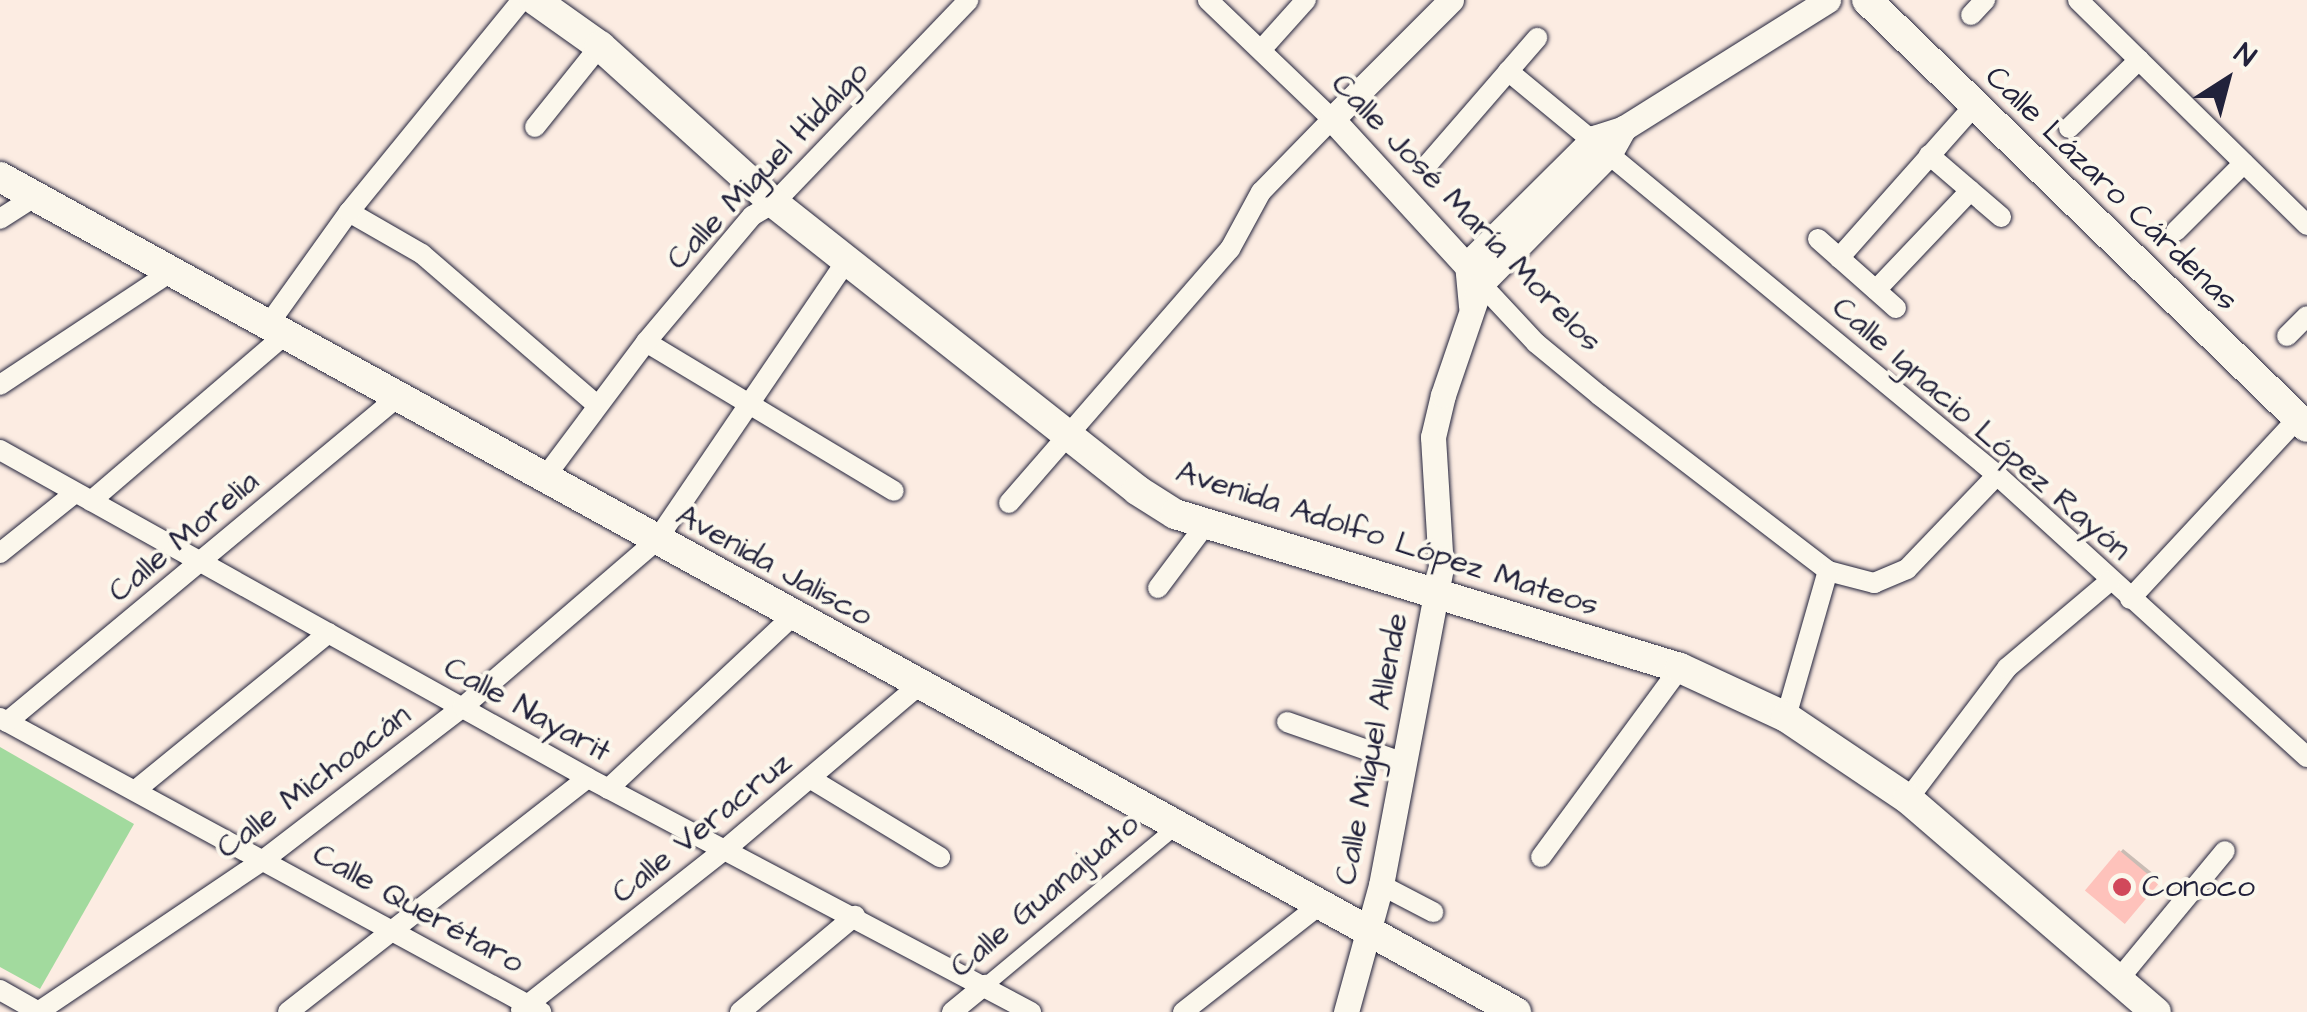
<!DOCTYPE html>
<meta charset="utf-8">
<style>
body{margin:0}
#map{position:relative;width:2307px;height:1012px;overflow:hidden;background:#fcece2;font-family:"Architects Daughter",sans-serif}
div>[style]{position:absolute}
.green>*{inset:0;background:#a2da9e}
.shadow>*{inset:0;background:#0003;transform-origin:0 0}
.building>*{inset:0;background:#fec2bb;transform-origin:0 0}
.roads{filter:drop-shadow(0 0 2px #22223b) drop-shadow(0 0 2px #22223b)}
.pedestrian>*{height:15px;margin:-7.5px;padding:0 7.5px;transform-origin:7.5px;border-radius:7.5px;background:#fbf7ec}
.minor>*{height:20px;margin:-10px;padding:0 10px;transform-origin:10px;border-radius:10px;background:#fbf7ec}
.tertiary>*{height:25px;margin:-12.5px;padding:0 12.5px;transform-origin:12.5px;border-radius:12.5px;background:#fbf7ec}
.secondary>*{height:30px;margin:-15px;padding:0 15px;transform-origin:15px;border-radius:15px;background:#fbf7ec}
.dots>*{width:28px;height:28px;translate:-50% -50%;box-sizing:border-box;border:5px solid #fbf7ec;border-radius:50%}
span{translate:-50% -50%;white-space:nowrap;text-align:center;line-height:1.15;-webkit-text-stroke:8px #fbf7ec;paint-order:stroke}
.street-label{font-size:32px;color:#22223b}
.poi-label{font-size:32px;color:#22223b}
.left{translate:0 -50%;text-align:left}
.north{position:absolute;left:2177px;top:30px;width:100px;height:100px;-webkit-text-stroke:8px #fbf7ec;paint-order:stroke;rotate:36deg;font-size:28px;font-weight:700;line-height:40px;text-align:center;color:#22223b}
.north::after{content:'';display:block;margin:auto;width:35px;height:45px;background:#22223b;clip-path:polygon(50% 0,100% 100%,50% 72%,0 100%)}
</style>
<div id="map">
<div class="green">
<i style="clip-path:polygon(0 747px,134px 824px,40px 989px,0 967px)"></i>
</div>
<div class="shadow">
<i style="left:2123px;top:849px;width:48px;height:53px;rotate:39deg"></i>
</div>
<div class="building">
<i style="left:2119px;top:850px;width:52px;height:53px;rotate:40deg"></i>
</div>
<div class="roads">
<div class="pedestrian">
<i style="left:985px;top:985px;width:249px;rotate:-39.8deg"></i>
</div>
<div class="minor">
<i style="left:2078px;top:0;width:321px;rotate:44.5deg"></i>
<i style="left:1971px;top:15px;width:21px;rotate:-47deg"></i>
<i style="left:1262px;top:49px;width:66px;rotate:-48.1deg"></i>
<i style="left:1508px;top:71px;width:634px;rotate:39.56deg"></i>
<i style="left:1997px;top:475px;width:419px;rotate:42.3deg"></i>
<i style="left:535px;top:127px;width:104px;rotate:-51.3deg"></i>
<i style="left:2069px;top:128px;width:98px;rotate:-44.2deg"></i>
<i style="left:1929px;top:155px;width:95px;rotate:40.7deg"></i>
<i style="left:1428px;top:164px;width:167px;rotate:-49.1deg"></i>
<i style="left:349px;top:212px;width:84px;rotate:29.9deg"></i>
<i style="left:422px;top:254px;width:231px;rotate:40.8deg"></i>
<i style="left:0;top:219px;width:43px;rotate:-32.6deg"></i>
<i style="left:2176px;top:231px;width:96px;rotate:-45deg"></i>
<i style="left:1818px;top:239px;width:104px;rotate:41.5deg"></i>
<i style="left:1839px;top:258px;width:203px;rotate:-48.4deg"></i>
<i style="left:1481px;top:284px;width:81px;rotate:47deg"></i>
<i style="left:1536px;top:343px;width:82px;rotate:39.5deg"></i>
<i style="left:1599px;top:395px;width:289px;rotate:37.5deg"></i>
<i style="left:1828px;top:571px;width:48px;rotate:14.6deg"></i>
<i style="left:1874px;top:583px;width:36px;rotate:-23deg"></i>
<i style="left:1907px;top:569px;width:130px;rotate:-46.2deg"></i>
<i style="left:1876px;top:290px;width:137px;rotate:-46.5deg"></i>
<i style="left:268px;top:325px;width:139px;rotate:-54.4deg"></i>
<i style="left:349px;top:212px;width:274px;rotate:-50.8deg"></i>
<i style="left:2287px;top:336px;width:28px;rotate:-45deg"></i>
<i style="left:646px;top:342px;width:289px;rotate:31deg"></i>
<i style="left:0;top:385px;width:206px;rotate:-33.5deg"></i>
<i style="left:0;top:450px;width:673px;rotate:29.15deg"></i>
<i style="left:588px;top:778px;width:501px;rotate:27.84deg"></i>
<i style="left:545px;top:477px;width:169px;rotate:-53.2deg"></i>
<i style="left:646px;top:342px;width:165px;rotate:-49.9deg"></i>
<i style="left:752px;top:216px;width:26px;rotate:-31deg"></i>
<i style="left:774px;top:203px;width:281px;rotate:-46.2deg"></i>
<i style="left:91px;top:501px;width:257px;rotate:-40.6deg"></i>
<i style="left:1009px;top:503px;width:337px;rotate:-49deg"></i>
<i style="left:1230px;top:249px;width:65px;rotate:-61.5deg"></i>
<i style="left:1261px;top:192px;width:102px;rotate:-45.8deg"></i>
<i style="left:1332px;top:119px;width:172px;rotate:-136.2deg"></i>
<i style="left:0;top:553px;width:96px;rotate:-38.7deg"></i>
<i style="left:1158px;top:588px;width:80px;rotate:-53.1deg"></i>
<i style="left:2130px;top:599px;width:247px;rotate:-47.1deg"></i>
<i style="left:1786px;top:717px;width:152px;rotate:-74deg"></i>
<i style="left:0;top:718px;width:616px;rotate:28.52deg"></i>
<i style="left:7px;top:722px;width:510px;rotate:-39.75deg"></i>
<i style="left:1287px;top:722px;width:121px;rotate:19.3deg"></i>
<i style="left:811px;top:779px;width:151px;rotate:31.2deg"></i>
<i style="left:137px;top:789px;width:247px;rotate:-39.2deg"></i>
<i style="left:608px;top:789px;width:252px;rotate:-43.1deg"></i>
<i style="left:1908px;top:799px;width:164px;rotate:-52.9deg"></i>
<i style="left:2007px;top:668px;width:135px;rotate:-40.2deg"></i>
<i style="left:1541px;top:857px;width:235px;rotate:-53.7deg"></i>
<i style="left:1381px;top:885px;width:59px;rotate:27.4deg"></i>
<i style="left:2119px;top:979px;width:166px;rotate:-50.4deg"></i>
<i style="left:0;top:990px;width:45px;rotate:29.4deg"></i>
<i style="left:521px;top:1010px;width:262px;rotate:-38.2deg"></i>
<i style="left:727px;top:848px;width:250px;rotate:-40.3deg"></i>
<i style="left:38px;top:1012px;width:275px;rotate:-34deg"></i>
<i style="left:266px;top:858px;width:248px;rotate:-37.5deg"></i>
<i style="left:463px;top:707px;width:255px;rotate:-40.7deg"></i>
<i style="left:656px;top:541px;width:340px;rotate:-55.8deg"></i>
<i style="left:288px;top:1012px;width:380px;rotate:-38deg"></i>
<i style="left:740px;top:1012px;width:150px;rotate:-39.9deg"></i>
<i style="left:952px;top:1012px;width:43px;rotate:-39.3deg"></i>
<i style="left:1183px;top:1012px;width:170px;rotate:-38.1deg"></i>
</div>
<div class="tertiary">
<i style="left:1451px;top:0;width:168px;rotate:135deg"></i>
<i style="left:1332px;top:119px;width:212px;rotate:47.5deg"></i>
<i style="left:1471px;top:306px;width:42px;rotate:-95.4deg"></i>
<i style="left:1467px;top:264px;width:179px;rotate:-44.8deg"></i>
<i style="left:1594px;top:138px;width:32px;rotate:-18deg"></i>
<i style="left:1624px;top:128px;width:241px;rotate:-32.1deg"></i>
<i style="left:1346px;top:1012px;width:132px;rotate:-74.6deg"></i>
<i style="left:1381px;top:885px;width:323px;rotate:-79.3deg"></i>
<i style="left:1441px;top:568px;width:131px;rotate:-93.5deg"></i>
<i style="left:1433px;top:437px;width:43px;rotate:-76.6deg"></i>
<i style="left:1443px;top:395px;width:117px;rotate:-71.1deg"></i>
<i style="left:1481px;top:284px;width:184px;rotate:-45.4deg"></i>
<i style="left:1610px;top:153px;width:29px;rotate:-61deg"></i>
</div>
<div class="secondary">
<i style="left:535px;top:0;width:80px;rotate:35.3deg"></i>
<i style="left:600px;top:46px;width:234px;rotate:42.1deg"></i>
<i style="left:774px;top:203px;width:463px;rotate:38.3deg"></i>
<i style="left:1137px;top:490px;width:45px;rotate:32.3deg"></i>
<i style="left:1175px;top:514px;width:528px;rotate:16.96deg"></i>
<i style="left:1680px;top:668px;width:117px;rotate:24.8deg"></i>
<i style="left:1786px;top:717px;width:147px;rotate:33.9deg"></i>
<i style="left:1908px;top:799px;width:327px;rotate:40.7deg"></i>
<i style="left:1867px;top:0;width:613px;rotate:44.14deg"></i>
<i style="left:0;top:177px;width:1731px;rotate:28.85deg"></i>
</div>
</div>
<div class="dots">
<i style="left:2122px;top:887px;background:#d1495b"></i>
</div>
<div class="street-label">
<span style="left:768px;top:166px;rotate:-46deg">Calle Miguel Hidalgo</span>
<span style="left:2111px;top:189px;rotate:44deg">Calle Lázaro Cárdenas</span>
<span style="left:1466px;top:213px;rotate:46deg">Calle José María Morelos</span>
<span style="left:1981px;top:429px;rotate:41deg">Calle Ignacio López Rayón</span>
<span style="left:184px;top:537px;rotate:-40deg">Calle Morelia</span>
<span style="left:1387px;top:539px;rotate:18deg">Avenida Adolfo López Mateos</span>
<span style="left:774px;top:566px;rotate:29deg">Avenida Jalisco</span>
<span style="left:527px;top:710px;rotate:29deg">Calle Nayarit</span>
<span style="left:1372px;top:749px;rotate:-79deg">Calle Miguel Allende</span>
<span style="left:314px;top:782px;rotate:-37deg">Calle Michoacán</span>
<span style="left:702px;top:828px;rotate:-39deg">Calle Veracruz</span>
<span style="left:1045px;top:896px;rotate:-40deg">Calle Guanajuato</span>
<span style="left:418px;top:909px;rotate:29deg">Calle Querétaro</span>
</div>
<div class="poi-label">
<span class="left" style="left:2142px;top:887px">Conoco</span>
</div>
<div class="north">N</div>
</div>
